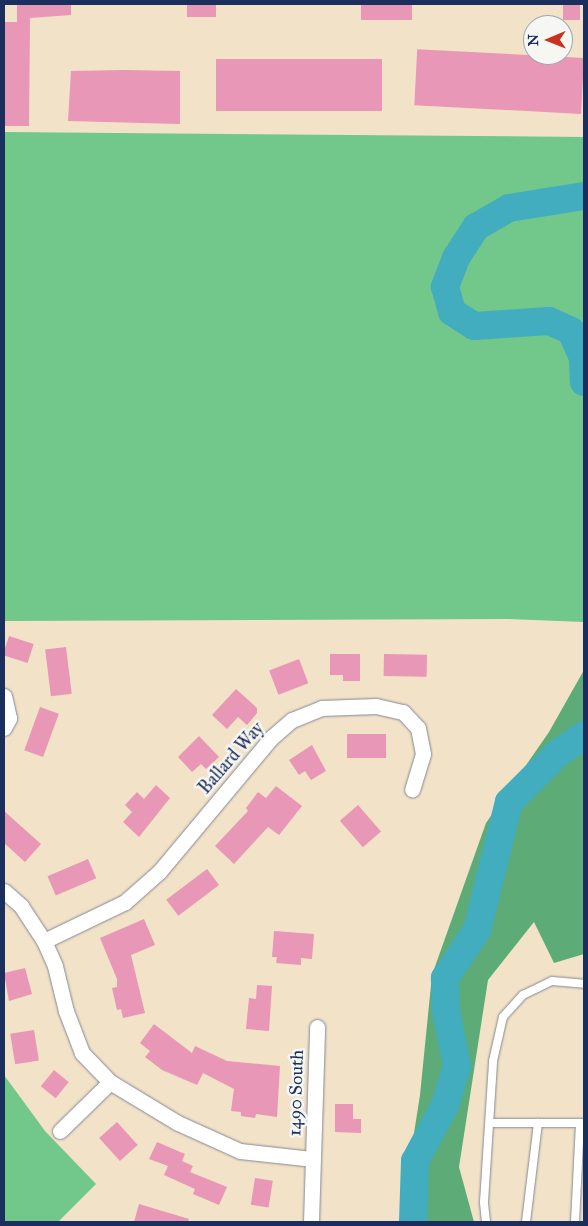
<!DOCTYPE html>
<style>
body{margin:0}
#map{position:relative;width:588px;height:1226px;overflow:hidden;background:#f1e2c8;font-family:"IM FELL Great Primer",serif}
div>[style]{position:absolute}
.green>*{inset:0;background:#72c78b}
.forest>*{inset:0;background:#5dac77}
.river>*{height:28px;margin:-14px;padding:0 14px;transform-origin:14px;border-radius:14px;background:#41adbf}
.building>*{inset:0;background:#e897b6;transform-origin:0 0}
.roads{filter:drop-shadow(0 0 1px #868893) drop-shadow(0 0 1px #868893)}
.service>*{height:8px;margin:-4px;padding:0 4px;transform-origin:4px;border-radius:4px;background:#fff}
.minor>*{height:15px;margin:-7.5px;padding:0 7.5px;transform-origin:7.5px;border-radius:7.5px;background:#fff}
span{translate:-50% -50%;white-space:nowrap;text-align:center;line-height:1.15;-webkit-text-stroke:5px #f6f6f2;paint-order:stroke}
.street-label{font-size:18px;color:#1b2f5e}
.frame{position:absolute;inset:0;border:5px solid #1b2f5e;pointer-events:none}
.north{position:absolute;left:523px;top:15px;width:50px;height:50px;box-sizing:border-box;background:#f6f6f2;border:1px solid #9ea6b7;border-radius:50%;rotate:269deg;font-size:14px;font-weight:700;line-height:20px;text-align:center;color:#1b2f5e}
.north::after{content:'';display:block;margin:auto;width:18px;height:22px;background:#c8321e;clip-path:polygon(50% 0,100% 100%,50% 72%,0 100%)}
</style>
<div id="map">
<div class="green">
<i style="clip-path:polygon(4px 132px,584px 137px,584px 622px,508px 619px,4px 621px)"></i>
<i style="clip-path:polygon(4px 1075px,45px 1131px,96px 1184px,58px 1222px,4px 1222px)"></i>
</div>
<div class="forest">
<i style="clip-path:polygon(584px 670px,584px 954px,554px 963px,534px 922px,488px 980px,459px 1167px,474px 1222px,400px 1222px,420px 1095px,432px 975px,486px 823px,549px 732px)"></i>
</div>
<div class="river">
<i style="left:584px;top:196px;width:76px;rotate:170.9deg"></i>
<i style="left:509px;top:208px;width:38px;rotate:150deg"></i>
<i style="left:476px;top:227px;width:37px;rotate:123deg"></i>
<i style="left:456px;top:258px;width:31px;rotate:111deg"></i>
<i style="left:445px;top:287px;width:26px;rotate:74deg"></i>
<i style="left:452px;top:312px;width:26px;rotate:32deg"></i>
<i style="left:474px;top:326px;width:75px;rotate:-3.8deg"></i>
<i style="left:549px;top:321px;width:24px;rotate:24deg"></i>
<i style="left:571px;top:331px;width:30px;rotate:66deg"></i>
<i style="left:583px;top:358px;width:24px;rotate:88deg"></i>
<i style="left:413px;top:1222px;width:61px;rotate:-88.1deg"></i>
<i style="left:415px;top:1161px;width:64px;rotate:-61.8deg"></i>
<i style="left:445px;top:1105px;width:41px;rotate:-72.9deg"></i>
<i style="left:457px;top:1066px;width:56px;rotate:-101.3deg"></i>
<i style="left:446px;top:1011px;width:33px;rotate:-92deg"></i>
<i style="left:445px;top:978px;width:58px;rotate:-56.3deg"></i>
<i style="left:477px;top:930px;width:132px;rotate:-76deg"></i>
<i style="left:509px;top:802px;width:68px;rotate:-45deg"></i>
<i style="left:557px;top:754px;width:33px;rotate:-35deg"></i>
</div>
<div class="building">
<i style="clip-path:polygon(17px 4px,71px 4px,71px 15px,30px 18px,29px 126px,4px 126px,4px 22px,17px 22px)"></i>
<i style="left:187px;top:4px;width:29px;height:13px"></i>
<i style="left:361px;top:4px;width:51px;height:16px"></i>
<i style="left:563px;top:4px;width:17px;height:16px"></i>
<i style="left:584px;top:58px;width:56px;height:167px;rotate:93deg"></i>
<i style="left:216px;top:59px;width:166px;height:52px"></i>
<i style="clip-path:polygon(124px 70px,180px 71px,180px 124px,68px 121px,71px 71px)"></i>
<i style="left:9px;top:636px;width:26px;height:20px;rotate:18deg"></i>
<i style="left:66px;top:647px;width:47px;height:21px;rotate:83deg"></i>
<i style="clip-path:polygon(330px 654px,360px 654px,360px 681px,343px 681px,343px 675px,330px 675px)"></i>
<i style="left:384px;top:654px;width:43px;height:22px;rotate:1deg"></i>
<i style="left:299px;top:659px;width:26px;height:32px;rotate:69deg"></i>
<i style="clip-path:polygon(236px 689px,257px 708px,257px 713px,247px 725px,238px 717px,227px 729px,212px 715px)"></i>
<i style="left:40px;top:707px;width:20px;height:46px;rotate:20deg"></i>
<i style="left:386px;top:734px;width:24px;height:39px;rotate:90deg"></i>
<i style="clip-path:polygon(199px 736px,219px 757px,206px 769px,201px 764px,192px 772px,178px 757px)"></i>
<i style="clip-path:polygon(312px 745px,326px 771px,311px 780px,305px 771px,299px 775px,289px 760px)"></i>
<i style="clip-path:polygon(156px 785px,170px 798px,139px 837px,123px 822px,132px 812px,125px 805px,137px 792px,144px 799px)"></i>
<i style="clip-path:polygon(276px 786px,302px 806px,279px 835px,268px 827px,234px 864px,215px 846px,248px 811px,246px 808px,258px 792px,266px 798px)"></i>
<i style="left:358px;top:805px;width:35px;height:24px;rotate:49deg"></i>
<i style="clip-path:polygon(4px 811px,41px 844px,25px 862px,4px 843px)"></i>
<i style="left:88px;top:859px;width:21px;height:44px;rotate:67deg"></i>
<i style="left:207px;top:869px;width:20px;height:51px;rotate:53deg"></i>
<i style="clip-path:polygon(144px 919px,155px 945px,131px 955px,145px 1013px,123px 1018px,121px 1009px,117px 1010px,112px 988px,117px 987px,117px 979px,100px 938px)"></i>
<i style="clip-path:polygon(274px 931px,314px 934px,312px 959px,301px 958px,301px 965px,276px 963px,277px 957px,272px 957px)"></i>
<i style="clip-path:polygon(25px 968px,32px 994px,9px 1001px,4px 973px)"></i>
<i style="clip-path:polygon(257px 985px,272px 986px,269px 1031px,246px 1029px,249px 998px,256px 999px)"></i>
<i style="clip-path:polygon(154px 1024px,192px 1053px,195px 1046px,227px 1061px,280px 1066px,277px 1117px,256px 1114px,255px 1118px,241px 1116px,241px 1112px,231px 1111px,234px 1089px,203px 1073px,197px 1085px,162px 1070px,145px 1057px,150px 1051px,140px 1043px)"></i>
<i style="left:34px;top:1030px;width:31px;height:24px;rotate:81deg"></i>
<i style="left:54px;top:1070px;width:19px;height:21px;rotate:39deg"></i>
<i style="clip-path:polygon(335px 1104px,353px 1104px,353px 1119px,361px 1119px,361px 1133px,335px 1132px)"></i>
<i style="left:117px;top:1122px;width:31px;height:24px;rotate:48deg"></i>
<i style="clip-path:polygon(157px 1142px,185px 1154px,182px 1161px,193px 1166px,190px 1172px,227px 1187px,219px 1205px,193px 1194px,195px 1189px,164px 1175px,168px 1166px,149px 1159px)"></i>
<i style="left:255px;top:1178px;width:18px;height:27px;rotate:9deg"></i>
<i style="clip-path:polygon(139px 1204px,189px 1219px,188px 1222px,134px 1222px)"></i>
</div>
<div class="roads">
<div class="service">
<i style="left:490px;top:1123px;width:94px"></i>
<i style="left:486px;top:1222px;width:20px;rotate:-96deg"></i>
<i style="left:484px;top:1202px;width:141px;rotate:-86.3deg"></i>
<i style="left:493px;top:1061px;width:45px;rotate:-77.2deg"></i>
<i style="left:503px;top:1017px;width:30px;rotate:-48deg"></i>
<i style="left:523px;top:995px;width:32px;rotate:-26deg"></i>
<i style="left:552px;top:981px;width:32px;rotate:5deg"></i>
<i style="left:526px;top:1222px;width:100px;rotate:-83.1deg"></i>
<i style="left:575px;top:1222px;width:99px;rotate:-87.1deg"></i>
</div>
<div class="minor">
<i style="left:4px;top:696px;width:23px;rotate:77deg"></i>
<i style="left:9px;top:718px;width:11px;rotate:117deg"></i>
<i style="left:4px;top:891px;width:23px;rotate:41deg"></i>
<i style="left:21px;top:906px;width:42px;rotate:56.7deg"></i>
<i style="left:44px;top:941px;width:27px;rotate:66deg"></i>
<i style="left:55px;top:966px;width:46px;rotate:76.3deg"></i>
<i style="left:66px;top:1011px;width:45px;rotate:69.1deg"></i>
<i style="left:82px;top:1053px;width:40px;rotate:46deg"></i>
<i style="left:110px;top:1082px;width:79px;rotate:31.1deg"></i>
<i style="left:178px;top:1123px;width:68px;rotate:24.3deg"></i>
<i style="left:240px;top:1151px;width:72px;rotate:6.3deg"></i>
<i style="left:44px;top:941px;width:90px;rotate:-25.7deg"></i>
<i style="left:125px;top:902px;width:45px;rotate:-41.4deg"></i>
<i style="left:159px;top:872px;width:175px;rotate:-50.1deg"></i>
<i style="left:271px;top:738px;width:28px;rotate:-41deg"></i>
<i style="left:292px;top:720px;width:31px;rotate:-22deg"></i>
<i style="left:321px;top:708px;width:55px;rotate:-2.1deg"></i>
<i style="left:376px;top:706px;width:28px;rotate:13deg"></i>
<i style="left:403px;top:712px;width:22px;rotate:47deg"></i>
<i style="left:418px;top:728px;width:26px;rotate:79deg"></i>
<i style="left:423px;top:754px;width:37px;rotate:107deg"></i>
<i style="left:60px;top:1131px;width:70px;rotate:-44.4deg"></i>
<i style="left:311px;top:1222px;width:195px;rotate:-88.2deg"></i>
</div>
</div>
<div class="street-label">
<span style="left:231px;top:758px;rotate:-49deg">Ballard Way</span>
<span style="left:296px;top:1093px;rotate:-88deg">1490 South</span>
</div>
<div class="frame"></div>
<div class="north">N</div>
</div>
